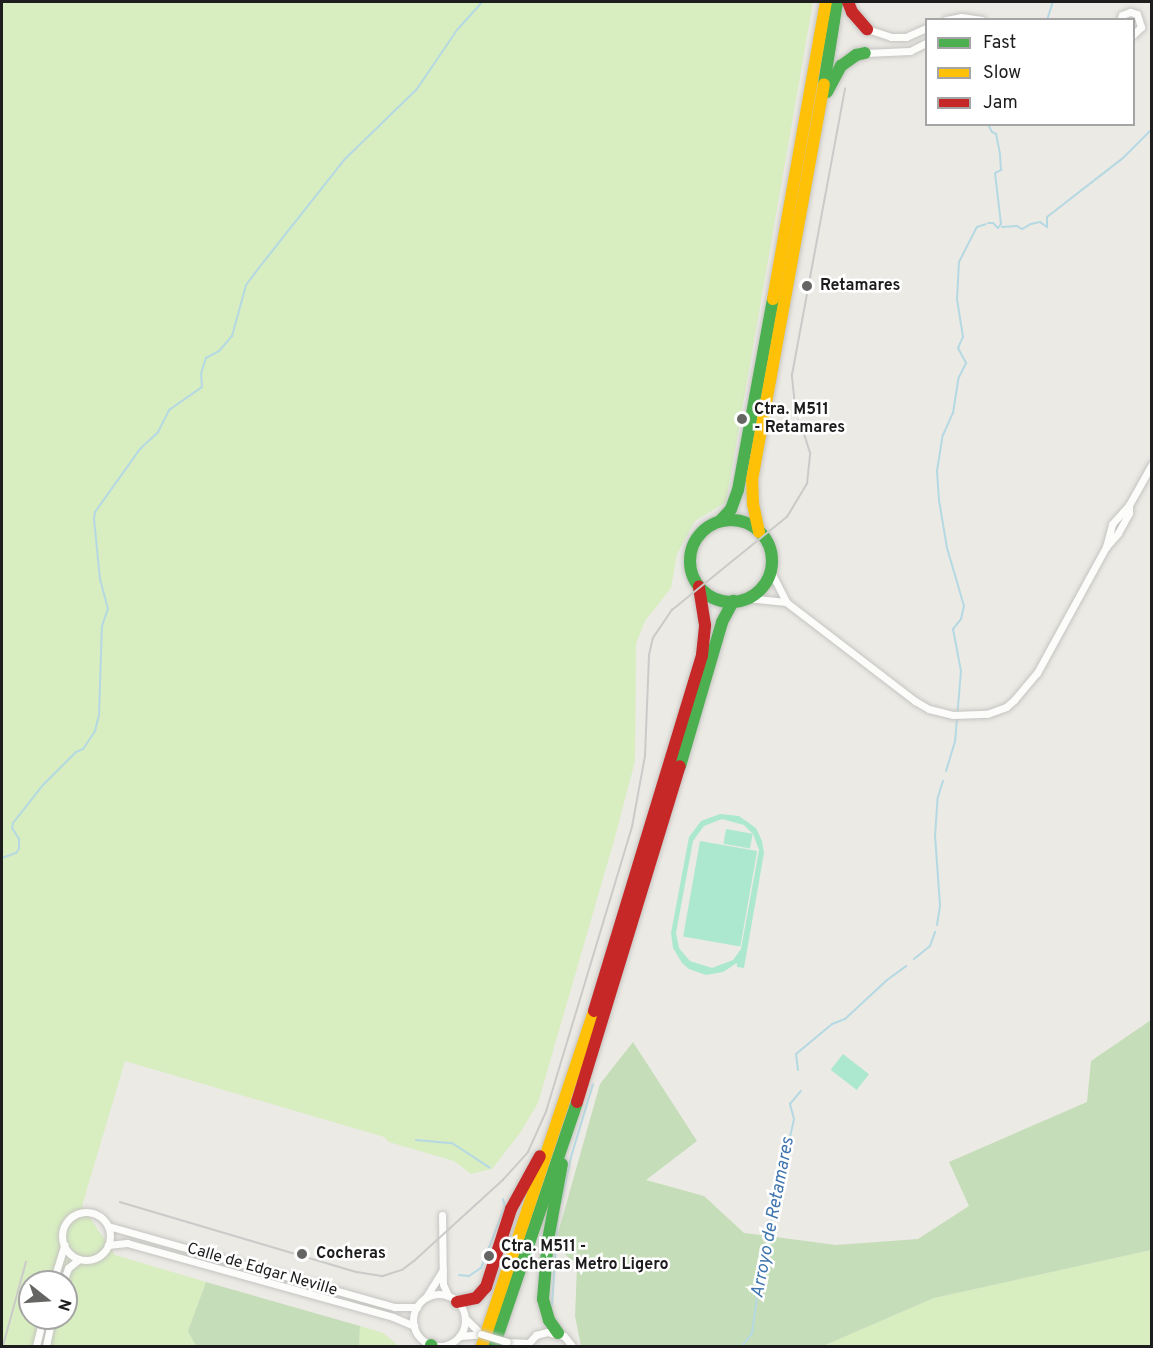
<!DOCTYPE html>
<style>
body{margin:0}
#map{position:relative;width:1153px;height:1348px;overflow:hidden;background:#eceae5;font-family:Overpass,sans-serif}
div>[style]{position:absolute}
.grass>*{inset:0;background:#d8edc0}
.forest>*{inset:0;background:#c5ddb8}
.pitch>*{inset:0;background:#ace8cf;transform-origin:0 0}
.stream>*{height:2px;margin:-1px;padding:0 1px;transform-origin:1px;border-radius:1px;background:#b5d9e3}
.roads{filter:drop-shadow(0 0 2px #c4c4c1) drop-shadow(0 0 2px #c4c4c1)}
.street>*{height:7px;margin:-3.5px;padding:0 3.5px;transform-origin:3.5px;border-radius:3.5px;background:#fcfcfb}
.street>.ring{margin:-3.5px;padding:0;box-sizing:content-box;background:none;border:7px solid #fcfcfb;border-radius:50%}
.fast>*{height:12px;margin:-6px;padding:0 6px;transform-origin:6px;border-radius:6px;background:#4caf50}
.fast>.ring{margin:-6px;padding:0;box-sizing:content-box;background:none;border:12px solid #4caf50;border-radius:50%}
.slow>*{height:12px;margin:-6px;padding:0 6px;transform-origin:6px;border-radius:6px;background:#ffc107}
.jam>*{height:12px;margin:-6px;padding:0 6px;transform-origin:6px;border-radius:6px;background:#c62828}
.tram>*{height:1.5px;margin:-0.75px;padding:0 0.75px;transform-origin:0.75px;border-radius:0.75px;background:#cacac9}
.bridges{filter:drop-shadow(0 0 2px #c4c4c1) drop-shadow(0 0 2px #c4c4c1)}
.street-bridge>*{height:7px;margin:-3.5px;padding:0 3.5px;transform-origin:3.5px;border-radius:3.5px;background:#fcfcfb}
.dots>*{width:16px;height:16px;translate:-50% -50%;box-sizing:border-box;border:3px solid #fff;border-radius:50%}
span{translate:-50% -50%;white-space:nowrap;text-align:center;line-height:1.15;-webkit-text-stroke:5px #fff;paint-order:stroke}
.poi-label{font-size:16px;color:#1d1d1d;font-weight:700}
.left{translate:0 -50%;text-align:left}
.street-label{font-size:16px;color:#1d1d1d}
.water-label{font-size:18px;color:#3f75ae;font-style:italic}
.frame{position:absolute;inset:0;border:3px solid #1d1d1d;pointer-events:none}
.legend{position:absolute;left:925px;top:18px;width:210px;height:108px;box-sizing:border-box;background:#fff;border:2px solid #a5a5a5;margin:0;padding:8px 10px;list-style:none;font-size:18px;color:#1d1d1d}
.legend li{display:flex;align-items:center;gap:12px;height:30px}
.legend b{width:30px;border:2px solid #a5a5a5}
.north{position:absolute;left:18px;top:1270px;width:60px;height:60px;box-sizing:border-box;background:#fff;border:2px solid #a5a5a5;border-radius:50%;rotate:107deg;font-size:16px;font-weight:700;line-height:24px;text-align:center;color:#1d1d1d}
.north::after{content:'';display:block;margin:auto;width:21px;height:27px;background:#656563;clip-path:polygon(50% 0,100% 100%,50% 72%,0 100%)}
</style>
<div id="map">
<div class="grass">
<i style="clip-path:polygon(evenodd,2px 2px,813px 2px,726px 502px,695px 521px,677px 554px,671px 588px,645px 621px,636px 644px,635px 761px,615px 837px,538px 1103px,520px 1133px,492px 1169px,471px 1174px,454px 1161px,389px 1142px,384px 1137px,125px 1061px,82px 1206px,115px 1255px,206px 1282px,188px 1331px,196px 1346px,2px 1346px,2px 2px,30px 1282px,66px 1282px,66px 1318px,30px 1318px,30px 1282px)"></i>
<i style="clip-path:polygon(1151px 1250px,1151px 1346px,823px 1346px,934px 1298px)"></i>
<i style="clip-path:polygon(360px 1326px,383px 1333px,399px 1346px,359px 1346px)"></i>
</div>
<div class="forest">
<i style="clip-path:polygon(1151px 1020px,1151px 1250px,934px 1298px,823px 1346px,581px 1346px,575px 1316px,577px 1266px,555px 1244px,600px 1084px,633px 1042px,697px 1141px,646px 1180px,704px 1196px,744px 1233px,836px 1245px,918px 1239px,969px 1206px,949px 1162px,1087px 1102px,1091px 1061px)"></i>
<i style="clip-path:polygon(206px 1282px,360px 1326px,359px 1346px,196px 1346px,188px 1331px)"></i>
</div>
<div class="pitch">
<i style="clip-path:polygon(evenodd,720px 814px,739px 816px,756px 828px,762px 841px,764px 853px,744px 968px,737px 967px,737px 963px,723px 972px,706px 975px,689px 969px,682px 963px,673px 948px,671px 933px,689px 837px,701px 821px,720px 814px,722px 819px,744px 825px,753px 834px,759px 850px,741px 949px,733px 960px,712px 968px,690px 961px,679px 948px,676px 933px,693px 841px,704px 826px,722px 819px)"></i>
<i style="left:726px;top:829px;width:27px;height:15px;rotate:10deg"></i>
<i style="left:700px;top:841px;width:58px;height:97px;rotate:10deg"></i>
<i style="left:843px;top:1054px;width:33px;height:20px;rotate:38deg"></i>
</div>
<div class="stream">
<i style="left:1047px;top:20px;width:19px;rotate:-72deg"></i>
<i style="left:988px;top:223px;width:5px"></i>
<i style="left:993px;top:223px;width:7px;rotate:45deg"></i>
<i style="left:998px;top:228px;width:5px;rotate:-53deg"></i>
<i style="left:1001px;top:224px;width:51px;rotate:-96.7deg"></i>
<i style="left:995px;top:173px;width:7px;rotate:-27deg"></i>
<i style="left:1001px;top:170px;width:16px;rotate:-94deg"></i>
<i style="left:1000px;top:154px;width:20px;rotate:-101deg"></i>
<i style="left:996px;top:134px;width:4px;rotate:-153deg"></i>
<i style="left:992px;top:132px;width:9px;rotate:-117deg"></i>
<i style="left:1002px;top:227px;width:15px;rotate:-4deg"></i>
<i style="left:1017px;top:226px;width:6px;rotate:31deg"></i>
<i style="left:1022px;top:229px;width:10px;rotate:-29deg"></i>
<i style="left:1031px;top:224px;width:9px;rotate:-13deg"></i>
<i style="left:1040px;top:222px;width:9px;rotate:36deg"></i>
<i style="left:1047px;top:227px;width:10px;rotate:-90deg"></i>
<i style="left:1047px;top:217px;width:96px;rotate:-37.8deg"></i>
<i style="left:1123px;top:158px;width:41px;rotate:-45deg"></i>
<i style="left:946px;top:771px;width:30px;rotate:-73deg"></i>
<i style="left:955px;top:742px;width:71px;rotate:-85.2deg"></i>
<i style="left:961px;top:671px;width:43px;rotate:-100.8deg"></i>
<i style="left:953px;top:629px;width:13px;rotate:-51deg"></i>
<i style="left:961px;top:619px;width:13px;rotate:-77deg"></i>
<i style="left:964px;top:606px;width:60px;rotate:-106.3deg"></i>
<i style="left:947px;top:548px;width:49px;rotate:-99.5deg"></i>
<i style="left:939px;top:500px;width:29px;rotate:-94deg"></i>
<i style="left:937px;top:471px;width:36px;rotate:-81deg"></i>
<i style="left:943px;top:435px;width:24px;rotate:-66deg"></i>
<i style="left:953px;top:413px;width:36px;rotate:-81deg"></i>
<i style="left:959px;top:377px;width:16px;rotate:-63deg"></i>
<i style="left:966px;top:363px;width:17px;rotate:-118deg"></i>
<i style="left:958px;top:348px;width:12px;rotate:-66deg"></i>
<i style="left:963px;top:337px;width:37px;rotate:-99deg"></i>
<i style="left:957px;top:300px;width:38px;rotate:-87deg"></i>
<i style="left:959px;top:262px;width:39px;rotate:-63deg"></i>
<i style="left:977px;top:227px;width:9px;rotate:-18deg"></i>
<i style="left:2px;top:858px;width:15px;rotate:-20deg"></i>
<i style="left:16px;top:853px;width:5px;rotate:-53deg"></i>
<i style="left:19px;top:849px;width:10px;rotate:-90deg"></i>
<i style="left:19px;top:839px;width:13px;rotate:-122deg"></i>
<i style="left:12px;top:828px;width:5px;rotate:-79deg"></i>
<i style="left:13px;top:823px;width:47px;rotate:-51.9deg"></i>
<i style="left:42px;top:786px;width:48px;rotate:-45deg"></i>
<i style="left:76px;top:752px;width:8px;rotate:-23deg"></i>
<i style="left:83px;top:749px;width:22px;rotate:-56deg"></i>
<i style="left:95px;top:731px;width:16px;rotate:-76deg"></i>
<i style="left:99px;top:715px;width:89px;rotate:-88.1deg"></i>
<i style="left:102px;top:626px;width:18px;rotate:-71deg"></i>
<i style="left:108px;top:609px;width:31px;rotate:-105deg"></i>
<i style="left:100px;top:579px;width:60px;rotate:-95.7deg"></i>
<i style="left:94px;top:519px;width:7px;rotate:-82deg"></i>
<i style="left:95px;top:512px;width:77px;rotate:-54.5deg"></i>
<i style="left:140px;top:449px;width:25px;rotate:-43deg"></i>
<i style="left:158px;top:432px;width:25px;rotate:-63deg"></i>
<i style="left:169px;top:410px;width:40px;rotate:-34.9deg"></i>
<i style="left:202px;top:387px;width:13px;rotate:-94deg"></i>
<i style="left:201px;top:374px;width:17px;rotate:-73deg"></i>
<i style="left:206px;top:358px;width:15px;rotate:-28deg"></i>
<i style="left:219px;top:351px;width:20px;rotate:-49deg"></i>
<i style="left:232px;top:336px;width:53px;rotate:-74.6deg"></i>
<i style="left:246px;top:285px;width:20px;rotate:-53deg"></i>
<i style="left:258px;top:269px;width:140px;rotate:-51.7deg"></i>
<i style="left:345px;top:159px;width:100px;rotate:-44.2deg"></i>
<i style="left:417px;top:89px;width:71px;rotate:-55.9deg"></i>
<i style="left:457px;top:30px;width:38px;rotate:-48deg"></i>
<i style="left:937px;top:925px;width:20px;rotate:-81deg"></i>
<i style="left:940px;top:905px;width:69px;rotate:-94.1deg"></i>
<i style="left:935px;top:836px;width:39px;rotate:-86deg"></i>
<i style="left:938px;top:797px;width:17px;rotate:-73deg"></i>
<i style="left:914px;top:959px;width:21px;rotate:-39deg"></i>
<i style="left:930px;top:946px;width:15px;rotate:-70deg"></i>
<i style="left:798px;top:1070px;width:16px;rotate:-97deg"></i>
<i style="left:796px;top:1054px;width:47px;rotate:-39.8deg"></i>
<i style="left:832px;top:1024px;width:14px;rotate:-21deg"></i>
<i style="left:845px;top:1019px;width:57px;rotate:-42.9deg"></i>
<i style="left:887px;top:980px;width:24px;rotate:-36deg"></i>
<i style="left:416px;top:1140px;width:36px;rotate:5deg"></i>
<i style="left:452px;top:1143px;width:45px;rotate:33.3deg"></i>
<i style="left:561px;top:1203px;width:47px;rotate:-77.7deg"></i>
<i style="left:571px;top:1157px;width:76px;rotate:-73.2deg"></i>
<i style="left:459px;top:1275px;width:10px;rotate:6deg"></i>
<i style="left:469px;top:1276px;width:14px;rotate:-34deg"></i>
<i style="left:481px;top:1268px;width:66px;rotate:-68.8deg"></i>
<i style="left:505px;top:1206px;width:7px;rotate:-106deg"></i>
<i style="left:552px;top:1305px;width:90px;rotate:-86.2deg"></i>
<i style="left:742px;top:1346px;width:16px;rotate:-52deg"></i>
<i style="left:752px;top:1333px;width:66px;rotate:-82.1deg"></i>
<i style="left:761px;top:1268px;width:153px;rotate:-77.5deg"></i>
<i style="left:794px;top:1119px;width:16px;rotate:-105deg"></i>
<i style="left:790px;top:1104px;width:17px;rotate:-50deg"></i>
</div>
<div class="roads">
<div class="street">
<i style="left:946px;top:20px;width:15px;rotate:-11deg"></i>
<i style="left:961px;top:17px;width:21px;rotate:8deg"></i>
<i style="left:1120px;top:20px;width:5px;rotate:-68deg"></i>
<i style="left:1122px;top:15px;width:9px;rotate:-21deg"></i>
<i style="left:1130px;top:12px;width:7px;rotate:16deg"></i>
<i style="left:1137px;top:14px;width:14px;rotate:73deg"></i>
<i style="left:1141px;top:27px;width:10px;rotate:135deg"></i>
<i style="left:867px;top:29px;width:25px;rotate:18deg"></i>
<i style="left:891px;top:37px;width:15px"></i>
<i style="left:906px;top:37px;width:22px;rotate:-24deg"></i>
<i style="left:865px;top:53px;width:45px;rotate:-2.5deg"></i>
<i style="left:910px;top:51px;width:18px;rotate:-27deg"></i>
<i style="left:1106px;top:547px;width:24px;rotate:-75deg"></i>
<i style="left:1112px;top:524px;width:25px;rotate:-48deg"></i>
<i style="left:1129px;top:505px;width:47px;rotate:-60.7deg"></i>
<i style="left:770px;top:570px;width:36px;rotate:63deg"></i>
<i style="left:786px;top:602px;width:163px;rotate:37.5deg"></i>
<i style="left:915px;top:701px;width:16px;rotate:30deg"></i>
<i style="left:929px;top:709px;width:25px;rotate:14deg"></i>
<i style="left:953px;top:715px;width:34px;rotate:-2deg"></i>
<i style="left:987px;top:714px;width:20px;rotate:-20deg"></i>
<i style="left:1006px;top:707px;width:11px;rotate:-41deg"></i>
<i style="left:1014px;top:700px;width:35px;rotate:-50deg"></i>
<i style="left:1037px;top:673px;width:144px;rotate:-61.3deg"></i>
<i style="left:1106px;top:547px;width:18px;rotate:-49deg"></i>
<i style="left:1118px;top:533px;width:23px;rotate:-61deg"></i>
<i style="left:1129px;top:513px;width:8px;rotate:-90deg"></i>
<i style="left:747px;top:598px;width:39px;rotate:6deg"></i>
<i class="ring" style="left:62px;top:1212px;width:41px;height:41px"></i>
<i style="left:442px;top:1215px;width:69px;rotate:89.2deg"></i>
<i style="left:443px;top:1284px;width:13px;rotate:67deg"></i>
<i style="left:108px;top:1226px;width:298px;rotate:15.8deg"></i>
<i style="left:395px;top:1307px;width:22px"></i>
<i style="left:108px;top:1245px;width:19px;rotate:-6deg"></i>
<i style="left:127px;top:1243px;width:276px;rotate:15.5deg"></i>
<i style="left:393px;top:1317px;width:23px;rotate:23deg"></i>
<i style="left:53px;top:1282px;width:39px;rotate:-73deg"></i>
<i style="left:63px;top:1282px;width:15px;rotate:-70deg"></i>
<i style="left:68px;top:1268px;width:14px;rotate:-39deg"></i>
<i class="ring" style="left:413px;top:1294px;width:45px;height:45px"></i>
<i style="left:426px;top:1297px;width:32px;rotate:-58deg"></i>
<i style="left:465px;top:1318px;width:23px;rotate:45deg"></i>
<i style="left:460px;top:1336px;width:21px;rotate:-5deg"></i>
<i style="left:507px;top:1342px;width:21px;rotate:3deg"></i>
<i style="left:36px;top:1346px;width:29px;rotate:-76deg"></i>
<i style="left:46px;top:1346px;width:29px;rotate:-78deg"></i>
<i style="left:526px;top:1346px;width:15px;rotate:-48deg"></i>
<i style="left:536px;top:1335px;width:11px;rotate:-15deg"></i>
<i style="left:547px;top:1332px;width:17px;rotate:13deg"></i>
<i style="left:564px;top:1336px;width:13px;rotate:51deg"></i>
</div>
<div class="fast">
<i style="left:824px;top:84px;width:83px;rotate:-81deg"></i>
<i style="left:827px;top:92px;width:30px;rotate:-62deg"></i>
<i style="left:841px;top:66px;width:19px;rotate:-36deg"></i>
<i style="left:856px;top:55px;width:9px;rotate:-13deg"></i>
<i class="ring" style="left:690px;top:520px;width:70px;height:70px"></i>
<i style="left:720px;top:521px;width:16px;rotate:-47deg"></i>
<i style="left:731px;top:509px;width:20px;rotate:-70deg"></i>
<i style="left:738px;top:490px;width:194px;rotate:-79.6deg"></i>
<i style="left:680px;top:766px;width:150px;rotate:-73.7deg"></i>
<i style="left:722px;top:622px;width:24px;rotate:-62deg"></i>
<i style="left:558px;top:1333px;width:16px;rotate:-125deg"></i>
<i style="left:549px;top:1320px;width:22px;rotate:-106deg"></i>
<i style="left:543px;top:1299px;width:59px;rotate:-85.2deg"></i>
<i style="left:548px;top:1240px;width:77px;rotate:-79.6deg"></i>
<i style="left:431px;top:1345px;width:1px;rotate:45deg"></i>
<i style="left:494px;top:1346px;width:258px;rotate:-71.2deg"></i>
</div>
<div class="slow">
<i style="left:773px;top:299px;width:302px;rotate:-79.9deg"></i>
<i style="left:759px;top:532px;width:29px;rotate:-102deg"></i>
<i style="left:753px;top:504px;width:24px;rotate:-92deg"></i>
<i style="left:752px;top:480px;width:402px;rotate:-79.7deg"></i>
<i style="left:482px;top:1346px;width:353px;rotate:-71.5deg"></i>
</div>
<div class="jam">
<i style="left:848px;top:2px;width:11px;rotate:68deg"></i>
<i style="left:852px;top:12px;width:23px;rotate:49deg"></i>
<i style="left:594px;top:1011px;width:372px;rotate:-73.1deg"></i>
<i style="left:702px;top:655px;width:30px;rotate:-84deg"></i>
<i style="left:705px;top:625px;width:39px;rotate:-99deg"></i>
<i style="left:577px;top:1102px;width:351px;rotate:-73deg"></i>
<i style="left:457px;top:1302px;width:19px;rotate:-12deg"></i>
<i style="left:476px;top:1298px;width:15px;rotate:-48deg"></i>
<i style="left:486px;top:1287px;width:82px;rotate:-72.2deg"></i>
<i style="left:511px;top:1209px;width:60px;rotate:-61.3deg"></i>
</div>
</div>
<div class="tram">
<i style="left:120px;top:1202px;width:247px;rotate:16.5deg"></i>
<i style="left:357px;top:1272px;width:26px;rotate:9deg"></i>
<i style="left:383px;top:1276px;width:20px;rotate:-18deg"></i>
<i style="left:402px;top:1270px;width:15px;rotate:-37deg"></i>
<i style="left:414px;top:1261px;width:120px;rotate:-42.3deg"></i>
<i style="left:503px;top:1180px;width:38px;rotate:-48deg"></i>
<i style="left:528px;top:1152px;width:44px;rotate:-65.8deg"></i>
<i style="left:546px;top:1112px;width:298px;rotate:-73.2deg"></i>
<i style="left:632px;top:827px;width:72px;rotate:-79.6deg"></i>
<i style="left:645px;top:756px;width:101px;rotate:-87.7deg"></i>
<i style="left:649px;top:655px;width:17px;rotate:-77deg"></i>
<i style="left:653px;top:638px;width:34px;rotate:-56deg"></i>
<i style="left:672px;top:610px;width:148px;rotate:-39deg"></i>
<i style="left:787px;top:517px;width:39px;rotate:-59deg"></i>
<i style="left:807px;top:484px;width:31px;rotate:-84deg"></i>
<i style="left:810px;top:453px;width:49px;rotate:-107.7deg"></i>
<i style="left:795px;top:406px;width:31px;rotate:-96deg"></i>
<i style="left:792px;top:375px;width:291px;rotate:-79.5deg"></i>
<i style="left:3px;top:1346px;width:87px;rotate:-74.7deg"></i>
</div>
<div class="bridges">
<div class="street-bridge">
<i style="left:481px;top:1334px;width:27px;rotate:17deg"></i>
</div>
</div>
<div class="dots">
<i style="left:807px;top:286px;background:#656563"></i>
<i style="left:742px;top:419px;background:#656563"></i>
<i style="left:302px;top:1254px;background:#656563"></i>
<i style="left:489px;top:1256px;background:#656563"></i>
</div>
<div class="poi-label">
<span class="left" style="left:820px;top:286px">Retamares</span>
<span class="left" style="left:754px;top:419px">Ctra. M511<br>- Retamares</span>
<span class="left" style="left:501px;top:1256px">Ctra. M511 -<br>Cocheras Metro Ligero</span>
<span class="left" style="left:316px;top:1254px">Cocheras</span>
</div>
<div class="street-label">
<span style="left:262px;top:1270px;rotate:16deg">Calle de Edgar Neville</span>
</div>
<div class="water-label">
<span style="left:774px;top:1218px;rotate:-79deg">Arroyo de Retamares</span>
</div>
<div class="frame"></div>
<ul class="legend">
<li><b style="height:8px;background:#4caf50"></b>Fast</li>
<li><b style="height:8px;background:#ffc107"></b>Slow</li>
<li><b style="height:8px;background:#c62828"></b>Jam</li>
</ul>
<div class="north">N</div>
</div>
